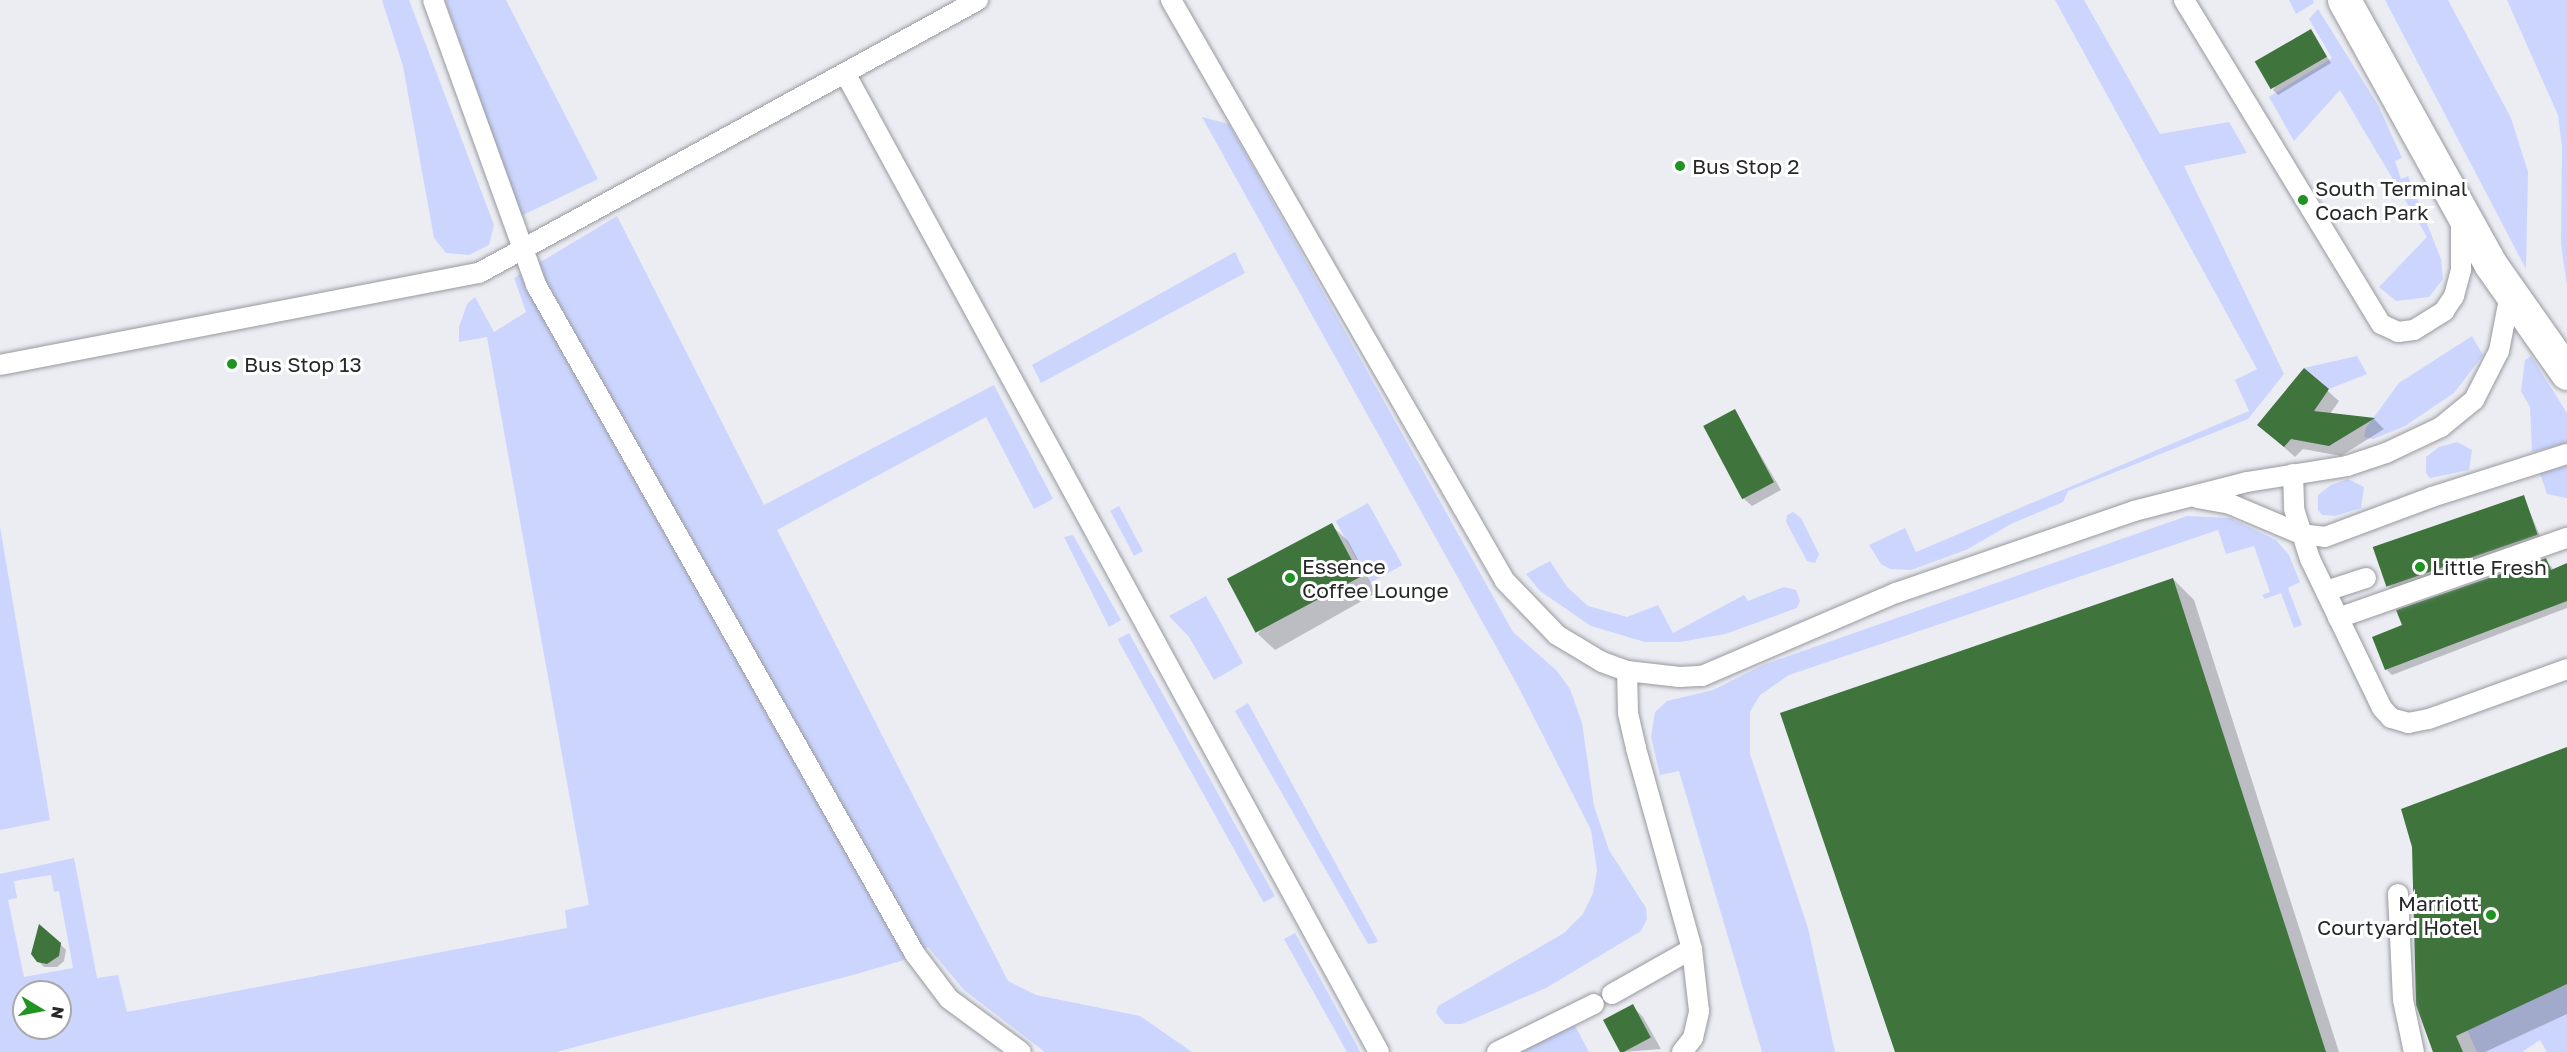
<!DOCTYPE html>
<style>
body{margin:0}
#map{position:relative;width:2567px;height:1052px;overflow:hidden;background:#ebedf3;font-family:"Golos Text",sans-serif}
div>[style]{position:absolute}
.green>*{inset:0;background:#cbd5fe;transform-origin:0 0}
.shadow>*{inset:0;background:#0003}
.building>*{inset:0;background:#3f753d;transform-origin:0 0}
.roads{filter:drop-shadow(0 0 2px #98999f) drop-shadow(0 0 2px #98999f)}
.service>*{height:20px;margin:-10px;padding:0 10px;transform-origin:10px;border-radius:10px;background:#fff}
.minor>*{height:33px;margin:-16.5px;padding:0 16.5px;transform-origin:16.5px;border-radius:16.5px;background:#fff}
.dots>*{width:16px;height:16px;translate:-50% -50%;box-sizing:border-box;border:3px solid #fff;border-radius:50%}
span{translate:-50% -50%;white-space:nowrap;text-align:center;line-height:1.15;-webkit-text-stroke:6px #fff;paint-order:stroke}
.poi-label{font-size:21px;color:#27282a}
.left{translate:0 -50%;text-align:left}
.right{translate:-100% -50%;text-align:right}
.north{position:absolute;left:12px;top:980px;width:60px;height:60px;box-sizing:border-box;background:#fff;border:2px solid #a9a9aa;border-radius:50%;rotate:100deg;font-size:16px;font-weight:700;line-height:24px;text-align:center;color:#27282a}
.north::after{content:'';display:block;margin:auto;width:21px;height:27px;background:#1f9422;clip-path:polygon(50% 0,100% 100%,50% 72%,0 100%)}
</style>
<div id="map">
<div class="green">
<i style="clip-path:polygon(382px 0,409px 0,494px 225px,489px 245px,469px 255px,446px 253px,434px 238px,403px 66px)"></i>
<i style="clip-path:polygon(445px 0,506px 0,598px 179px,521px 216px)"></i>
<i style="clip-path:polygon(2055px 0,2084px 0,2160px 134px,2229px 122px,2247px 153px,2184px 166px,2284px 374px,2248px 419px,2068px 491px,2063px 502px,2011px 524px,1966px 550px,1911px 570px,1890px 569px,1881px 564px,1869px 545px,1905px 528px,1916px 552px,2249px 411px,2235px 380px,2257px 369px)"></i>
<i style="clip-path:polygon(2289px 0,2313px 0,2314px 3px,2296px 14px)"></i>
<i style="clip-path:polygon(2385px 0,2448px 0,2511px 118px,2528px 172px,2526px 269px)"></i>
<i style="clip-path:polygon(2507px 0,2567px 0,2567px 286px,2561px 244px,2562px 147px,2558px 115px)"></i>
<i style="clip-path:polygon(2318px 9px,2378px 105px,2402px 158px,2395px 161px,2401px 179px,2408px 176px,2441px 259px,2443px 279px,2429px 297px,2396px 301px,2379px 287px,2427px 237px,2340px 90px,2294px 141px,2269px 97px,2332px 58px,2309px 19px)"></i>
<i style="clip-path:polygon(1202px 117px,1229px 124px,1513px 632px,1557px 671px,1570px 689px,1582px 723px,1594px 806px,1609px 850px,1646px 908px,1647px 919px,1641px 931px,1546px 988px,1462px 1024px,1445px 1024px,1436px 1013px,1438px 1006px,1564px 933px,1583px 914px,1593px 893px,1597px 870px,1591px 830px,1518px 686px)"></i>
<i style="clip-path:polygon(evenodd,617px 216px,764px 505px,994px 385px,1053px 499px,1034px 509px,986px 417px,777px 530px,1008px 981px,1036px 995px,1140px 1016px,1192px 1052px,1045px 1052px,964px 990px,928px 947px,901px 961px,853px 975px,556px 1052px,0 1052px,0 874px,74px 858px,97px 978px,118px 975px,127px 1012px,567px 928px,565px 910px,589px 905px,487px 337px,459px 342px,459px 327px,467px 304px,475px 297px,494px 332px,526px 312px,514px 278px,617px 216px,51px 875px,54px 892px,59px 891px,73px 968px,24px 977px,8px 900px,17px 898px,14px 881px,51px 875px,617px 216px,24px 992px,60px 992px,60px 1028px,24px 1028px,24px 992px)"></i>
<i style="clip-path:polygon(1235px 252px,1245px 273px,1041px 383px,1032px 365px)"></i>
<i style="clip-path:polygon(2472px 336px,2483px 355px,2454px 393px,2405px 426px,2373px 439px,2364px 437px,2366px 428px,2399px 383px)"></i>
<i style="clip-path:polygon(2357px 356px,2367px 374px,2329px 389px,2304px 368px)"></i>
<i style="clip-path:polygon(2531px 356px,2567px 413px,2567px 443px,2532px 452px,2530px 407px,2521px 391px,2525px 360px)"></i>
<i style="clip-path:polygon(2457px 442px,2472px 450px,2469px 470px,2430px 478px,2426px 473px,2426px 457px,2439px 447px)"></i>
<i style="clip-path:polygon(2567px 466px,2567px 498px,2547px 494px,2540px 473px)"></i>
<i style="clip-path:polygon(2348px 479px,2364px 487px,2361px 508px,2335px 516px,2322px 515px,2318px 510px,2318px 495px,2331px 485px)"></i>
<i style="left:1368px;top:503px;width:71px;height:37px;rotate:61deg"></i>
<i style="left:1119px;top:506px;width:51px;height:10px;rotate:62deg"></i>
<i style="clip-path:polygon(1793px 512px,1801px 518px,1819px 554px,1815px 563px,1807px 561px,1786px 522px,1787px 515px)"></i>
<i style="clip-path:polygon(2187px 516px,2230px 518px,2276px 540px,2289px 555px,2300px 582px,2288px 588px,2302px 625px,2294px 628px,2281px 593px,2265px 599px,2262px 595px,2270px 592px,2254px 546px,2226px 554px,2218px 530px,1789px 675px,1760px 695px,1750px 712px,1750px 754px,1808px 928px,1835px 1052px,1762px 1052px,1679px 771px,1660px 775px,1651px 737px,1655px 712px,1667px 701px,1713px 690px,1763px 665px)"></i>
<i style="clip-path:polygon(0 527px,50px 820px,0 830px)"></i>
<i style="clip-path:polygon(1073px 535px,1121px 620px,1109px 627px,1064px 537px)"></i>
<i style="clip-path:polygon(1550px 561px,1567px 587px,1588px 606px,1627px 617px,1658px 605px,1673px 633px,1744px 595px,1748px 601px,1784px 587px,1796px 590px,1800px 601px,1797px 608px,1725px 634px,1680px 642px,1645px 642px,1591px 626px,1540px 591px,1526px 574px)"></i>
<i style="clip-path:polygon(1206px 596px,1243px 663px,1214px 680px,1189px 637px,1169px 616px)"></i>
<i style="left:1129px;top:633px;width:301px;height:13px;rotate:61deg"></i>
<i style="clip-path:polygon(1248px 703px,1378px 941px,1375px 943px,1368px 944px,1235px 711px)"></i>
<i style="clip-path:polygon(1295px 933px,1355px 1042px,1360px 1052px,1347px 1052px,1284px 939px)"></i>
<i style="clip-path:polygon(2567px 984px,2567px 1052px,2547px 1052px,2540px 1040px,2522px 1052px,2477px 1052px,2467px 1030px)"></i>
<i style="clip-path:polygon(1574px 1024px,1589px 1052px,1520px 1052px)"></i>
</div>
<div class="shadow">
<i style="clip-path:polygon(2311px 31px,2331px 63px,2278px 95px,2273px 90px)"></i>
<i style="clip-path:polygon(2304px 370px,2339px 401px,2330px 414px,2374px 419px,2384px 429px,2341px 456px,2303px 449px,2295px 457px,2259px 425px)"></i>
<i style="clip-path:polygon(1734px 410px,1781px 490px,1752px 506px,1744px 499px)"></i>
<i style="clip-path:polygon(2523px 497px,2542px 540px,2394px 592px,2389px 587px)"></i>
<i style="clip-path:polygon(1331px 525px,1348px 541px,1376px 593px,1275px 650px,1258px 634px)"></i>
<i style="clip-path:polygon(2546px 560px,2554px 570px,2567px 565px,2567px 608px,2392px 675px,2386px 669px,2404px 625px)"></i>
<i style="clip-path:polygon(2173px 579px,2194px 600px,2339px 1052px,1897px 1052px)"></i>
<i style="clip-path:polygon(2567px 748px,2567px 1014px,2485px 1052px,2435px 1052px)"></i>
<i style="clip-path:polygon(60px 944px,66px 950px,64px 961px,57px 967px,44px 967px,38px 961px)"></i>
<i style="clip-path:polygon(1632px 1006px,1643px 1017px,1661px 1049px,1623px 1052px,1605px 1021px)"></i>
</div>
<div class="building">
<i style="left:2311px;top:29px;width:32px;height:65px;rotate:60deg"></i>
<i style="clip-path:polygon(2304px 368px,2329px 389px,2314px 411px,2375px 418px,2329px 446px,2291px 439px,2284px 447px,2257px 425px)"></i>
<i style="left:1735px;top:409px;width:83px;height:36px;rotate:62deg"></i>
<i style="left:2524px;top:495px;width:42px;height:160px;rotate:71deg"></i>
<i style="left:1332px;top:523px;width:61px;height:119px;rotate:62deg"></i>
<i style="clip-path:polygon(2546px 558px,2551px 570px,2567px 563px,2567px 601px,2385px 670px,2372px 637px,2402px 625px,2396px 610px)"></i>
<i style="clip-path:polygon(2173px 578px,2326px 1052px,1895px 1052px,1780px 713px)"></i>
<i style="clip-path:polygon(2567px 747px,2567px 984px,2456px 1036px,2463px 1052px,2433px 1052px,2416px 1005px,2412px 847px,2401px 809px)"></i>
<i style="clip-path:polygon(39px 924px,61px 943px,59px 956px,47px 964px,37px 962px,31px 954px)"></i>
<i style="left:1633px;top:1004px;width:38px;height:34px;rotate:62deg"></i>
</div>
<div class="roads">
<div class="service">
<i style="left:433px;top:0;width:303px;rotate:70.1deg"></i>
<i style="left:536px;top:285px;width:769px;rotate:60.47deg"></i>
<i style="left:915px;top:954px;width:56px;rotate:52.9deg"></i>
<i style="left:949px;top:999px;width:89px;rotate:36.4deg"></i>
<i style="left:1171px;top:0;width:670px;rotate:60.11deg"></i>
<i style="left:1505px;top:581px;width:75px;rotate:46.1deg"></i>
<i style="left:1557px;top:635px;width:52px;rotate:31deg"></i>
<i style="left:1602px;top:662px;width:27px;rotate:20deg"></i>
<i style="left:1627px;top:671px;width:53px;rotate:6.5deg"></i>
<i style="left:1680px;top:677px;width:22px;rotate:-3deg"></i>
<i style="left:1702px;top:676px;width:211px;rotate:-23.2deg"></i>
<i style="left:1896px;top:593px;width:252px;rotate:-19deg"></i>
<i style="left:2134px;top:511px;width:117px;rotate:-14.4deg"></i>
<i style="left:2247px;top:482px;width:101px;rotate:-9.1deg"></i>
<i style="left:2347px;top:466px;width:41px;rotate:-18.4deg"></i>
<i style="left:2386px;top:453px;width:61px;rotate:-25.3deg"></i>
<i style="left:2441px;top:427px;width:43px;rotate:-39.3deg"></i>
<i style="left:2474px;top:400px;width:55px;rotate:-63deg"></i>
<i style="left:2499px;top:351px;width:58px;rotate:-79.1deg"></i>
<i style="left:2184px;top:0;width:379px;rotate:58.7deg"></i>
<i style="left:2381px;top:324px;width:19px;rotate:25deg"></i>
<i style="left:2398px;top:332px;width:16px;rotate:-7deg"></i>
<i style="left:2414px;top:330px;width:36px;rotate:-32deg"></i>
<i style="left:2444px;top:311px;width:18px;rotate:-56deg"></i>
<i style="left:2454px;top:296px;width:28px;rotate:-75deg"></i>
<i style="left:2461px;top:269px;width:47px;rotate:-90deg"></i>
<i style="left:845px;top:73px;width:1115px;rotate:61.39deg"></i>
<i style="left:0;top:365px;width:488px;rotate:-10.9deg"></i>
<i style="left:479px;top:273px;width:569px;rotate:-28.68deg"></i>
<i style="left:2293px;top:474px;width:35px;rotate:88deg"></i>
<i style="left:2294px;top:509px;width:52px;rotate:72.3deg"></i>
<i style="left:2310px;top:559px;width:165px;rotate:64.2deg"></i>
<i style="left:2382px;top:708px;width:13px;rotate:48deg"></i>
<i style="left:2391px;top:718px;width:18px;rotate:16deg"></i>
<i style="left:2408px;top:723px;width:21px;rotate:-11deg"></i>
<i style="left:2429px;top:719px;width:147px;rotate:-19.9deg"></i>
<i style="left:2197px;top:498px;width:34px;rotate:10deg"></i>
<i style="left:2230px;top:504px;width:77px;rotate:22.9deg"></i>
<i style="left:2301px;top:534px;width:24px;rotate:7deg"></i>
<i style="left:2325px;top:537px;width:114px;rotate:-20.5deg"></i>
<i style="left:2432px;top:497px;width:142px;rotate:-17.7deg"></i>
<i style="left:2326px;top:591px;width:42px;rotate:-18deg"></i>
<i style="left:2338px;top:618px;width:243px;rotate:-19.3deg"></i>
<i style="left:2398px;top:894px;width:106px;rotate:87.3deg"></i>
<i style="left:2403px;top:1000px;width:53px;rotate:78.1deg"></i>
<i style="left:1612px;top:994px;width:92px;rotate:-29.4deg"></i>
<i style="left:1692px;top:949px;width:209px;rotate:-105.6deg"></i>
<i style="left:1636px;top:748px;width:37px;rotate:-103deg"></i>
<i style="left:1628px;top:712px;width:41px;rotate:-91.4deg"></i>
<i style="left:1497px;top:1052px;width:108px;rotate:-26.3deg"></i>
<i style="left:1682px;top:1052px;width:18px;rotate:-52deg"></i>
<i style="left:1693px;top:1038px;width:28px;rotate:-77deg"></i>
<i style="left:1699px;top:1011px;width:62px;rotate:-96.4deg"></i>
</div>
<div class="minor">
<i style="left:2344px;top:0;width:303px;rotate:61deg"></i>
<i style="left:2491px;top:265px;width:132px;rotate:54.9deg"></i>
</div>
</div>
<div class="dots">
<i style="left:1680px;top:166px;background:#1f9422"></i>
<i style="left:2303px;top:200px;background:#1f9422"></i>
<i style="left:232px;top:364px;background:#1f9422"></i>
<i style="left:2420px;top:567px;background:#1f9422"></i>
<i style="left:1290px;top:578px;background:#1f9422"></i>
<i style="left:2491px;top:915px;background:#1f9422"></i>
</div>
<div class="poi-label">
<span class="left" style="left:1692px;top:166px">Bus Stop 2</span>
<span class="left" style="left:2315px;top:200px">South Terminal<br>Coach Park</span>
<span class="left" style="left:244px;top:364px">Bus Stop 13</span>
<span class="left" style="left:1302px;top:578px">Essence<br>Coffee Lounge</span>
<span class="left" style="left:2432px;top:567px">Little Fresh</span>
<span class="right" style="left:2479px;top:915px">Marriott<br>Courtyard Hotel</span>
</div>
<div class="north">N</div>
</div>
